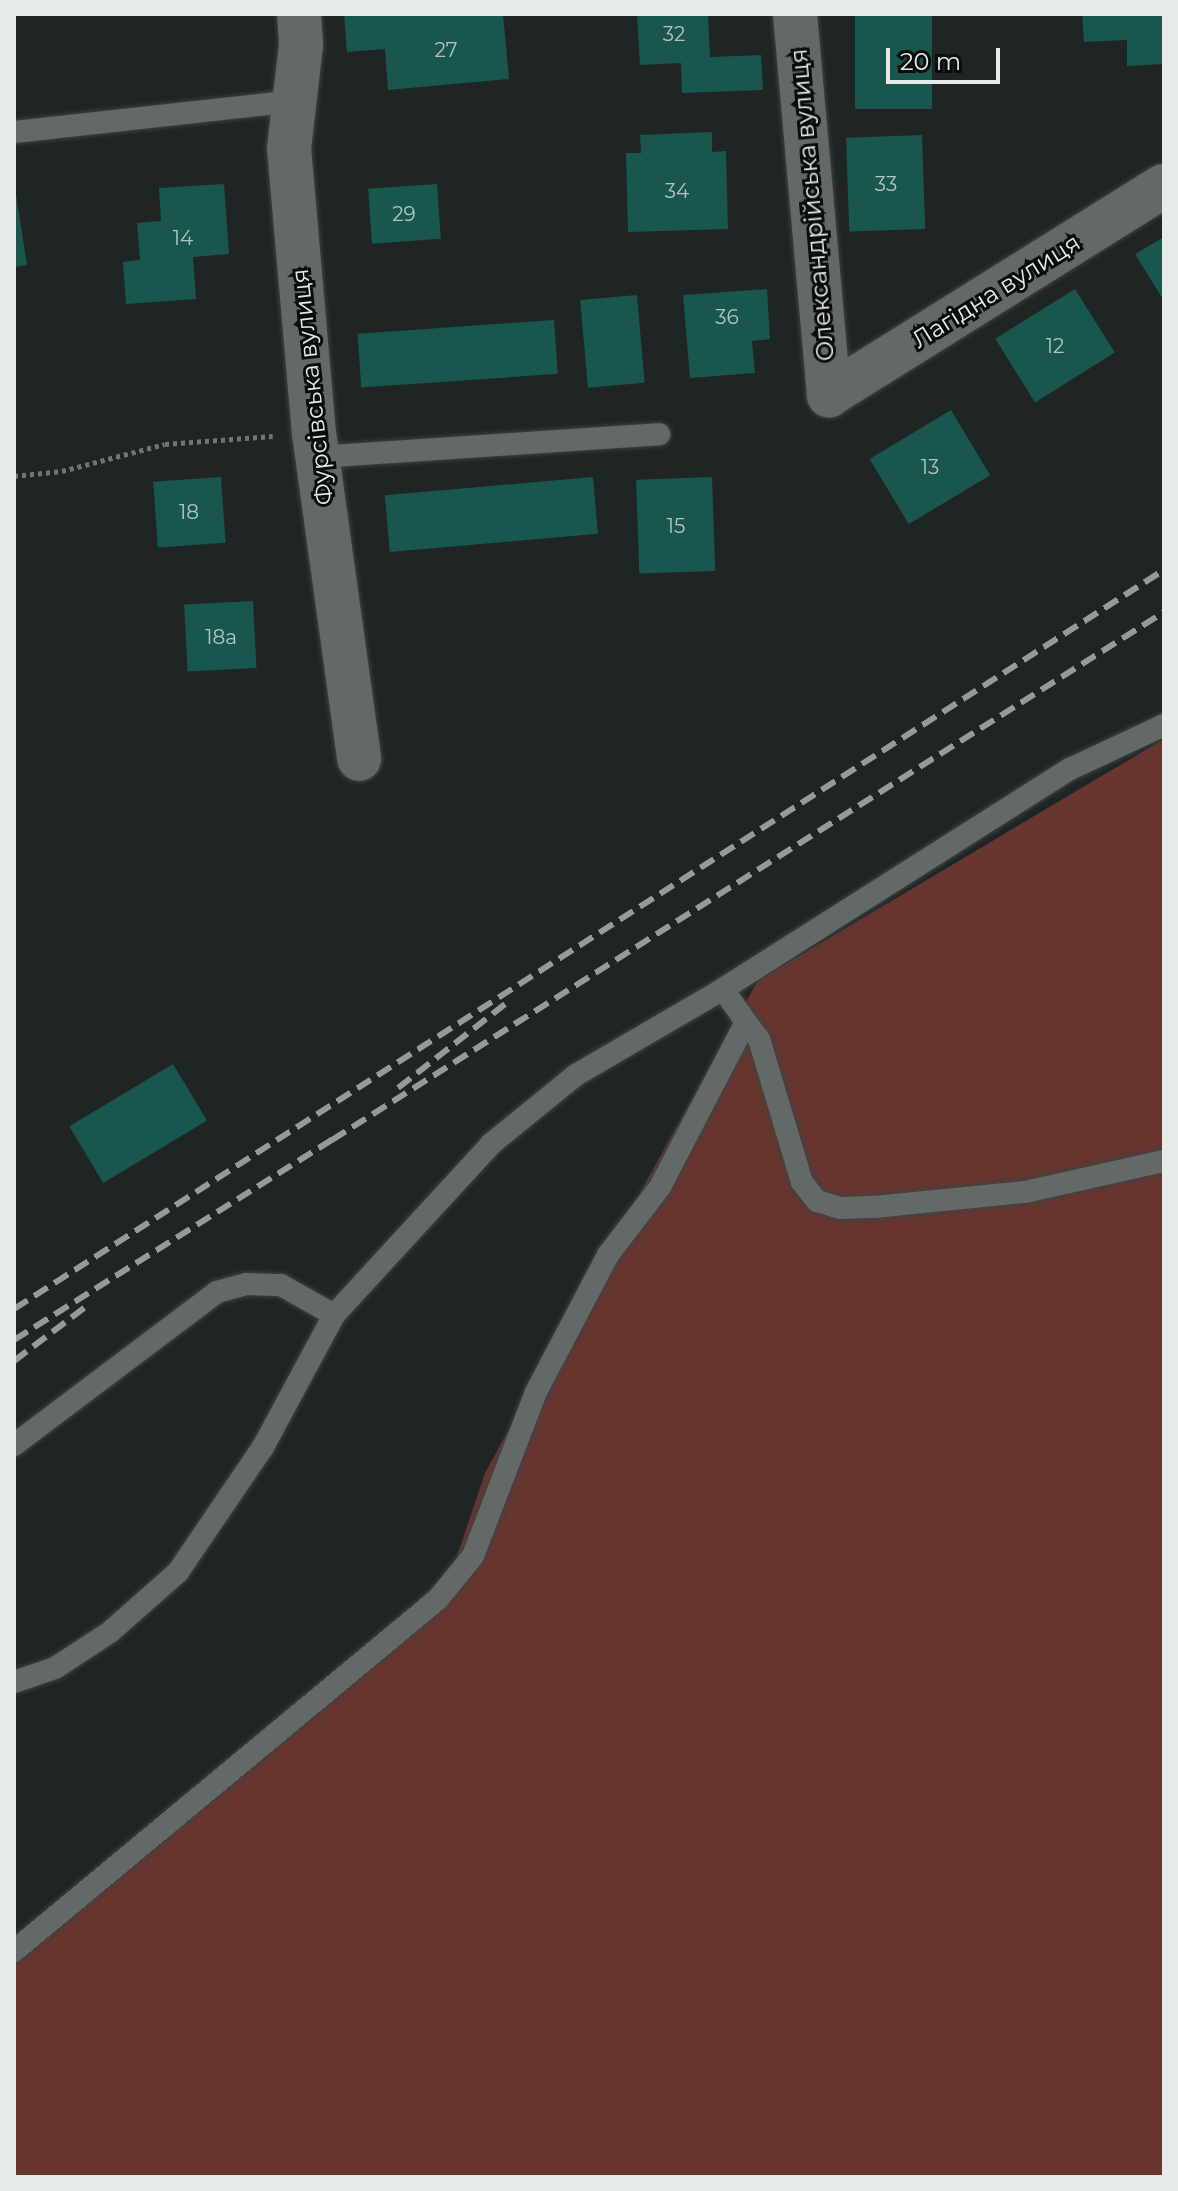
<!DOCTYPE html>
<meta charset="utf-8">
<style>
body{margin:0}
#map{position:relative;width:1178px;height:2191px;overflow:hidden;background:#1f2524;font-family:Montserrat,sans-serif}
div>[style]{position:absolute}
.green>*{inset:0;background:#68352f}
.building>*{inset:0;background:#19564d;transform-origin:0 0}
.path>*{height:5px;margin-top:-2.5px;transform-origin:0;background:repeating-linear-gradient(90deg,#707574 0 4px,transparent 0 8px)}
.roads{filter:drop-shadow(0 0 2px #3e4342) drop-shadow(0 0 2px #3e4342)}
.lane>*{height:22px;margin:-11px;padding:0 11px;transform-origin:11px;border-radius:11px;background:#626967}
.street>*{height:44px;margin:-22px;padding:0 22px;transform-origin:22px;border-radius:22px;background:#626967}
.rail>*{height:6px;margin-top:-3px;transform-origin:0;background:repeating-linear-gradient(90deg,#969b9a 0 16px,transparent 0 24px)}
span{translate:-50% -50%;white-space:nowrap;text-align:center;line-height:1.15;-webkit-text-stroke:6px #0b0d0d;paint-order:stroke}
.number-label{font-size:20px;color:#b3c5c2}
.number-label span{-webkit-text-stroke-width:0}
.street-label{font-size:24px;color:#e6eae9}
.frame{position:absolute;inset:0;border:16px solid #e6eae9;pointer-events:none}
.scale{position:absolute;left:886px;top:48px;width:114px;height:36px;box-sizing:border-box;border:4px solid #e6eae9;border-top:0;padding-left:10px;font-size:24px;line-height:28px;white-space:nowrap;color:#e6eae9;-webkit-text-stroke:6px #0b0d0d;paint-order:stroke}
</style>
<div id="map">
<div class="green">
<i style="clip-path:polygon(1164px 739px,1164px 2177px,14px 2177px,14px 1938px,374px 1642px,453px 1568px,485px 1473px,758px 980px)"></i>
</div>
<div class="building">
<i style="clip-path:polygon(344px 14px,503px 14px,509px 79px,388px 90px,385px 49px,347px 52px)"></i>
<i style="clip-path:polygon(637px 14px,708px 14px,710px 57px,761px 55px,763px 90px,682px 93px,681px 63px,640px 65px)"></i>
<i style="left:855px;top:14px;width:77px;height:95px"></i>
<i style="clip-path:polygon(1082px 14px,1164px 14px,1164px 64px,1127px 66px,1127px 40px,1084px 42px)"></i>
<i style="clip-path:polygon(712px 132px,712px 152px,726px 151px,728px 229px,628px 232px,626px 153px,641px 153px,640px 135px)"></i>
<i style="left:922px;top:135px;width:94px;height:76px;rotate:88deg"></i>
<i style="clip-path:polygon(14px 181px,27px 265px,14px 267px)"></i>
<i style="clip-path:polygon(224px 184px,229px 254px,193px 257px,196px 299px,126px 304px,123px 262px,140px 260px,137px 223px,161px 221px,159px 188px)"></i>
<i style="left:437px;top:184px;width:55px;height:69px;rotate:86deg"></i>
<i style="clip-path:polygon(1164px 237px,1164px 301px,1135px 254px)"></i>
<i style="clip-path:polygon(767px 289px,770px 339px,752px 341px,755px 373px,690px 378px,683px 295px)"></i>
<i style="left:1075px;top:289px;width:75px;height:94px;rotate:58deg"></i>
<i style="left:637px;top:295px;width:88px;height:57px;rotate:85deg"></i>
<i style="left:554px;top:320px;width:54px;height:197px;rotate:86deg"></i>
<i style="left:951px;top:410px;width:76px;height:95px;rotate:59deg"></i>
<i style="left:221px;top:477px;width:66px;height:68px;rotate:86deg"></i>
<i style="left:593px;top:477px;width:57px;height:209px;rotate:85deg"></i>
<i style="left:712px;top:477px;width:94px;height:76px;rotate:88deg"></i>
<i style="left:253px;top:601px;width:67px;height:69px;rotate:87deg"></i>
<i style="left:173px;top:1064px;width:66px;height:121px;rotate:59deg"></i>
</div>
<div class="path">
<i style="left:14px;top:476px;width:48px;rotate:-5.9deg"></i>
<i style="left:62px;top:471px;width:106px;rotate:-14.7deg"></i>
<i style="left:165px;top:444px;width:108px;rotate:-4.2deg"></i>
</div>
<div class="roads">
<div class="lane">
<i style="left:14px;top:132px;width:282px;rotate:-6.3deg"></i>
<i style="left:317px;top:457px;width:343px;rotate:-3.8deg"></i>
<i style="left:746px;top:1022px;width:21px;rotate:53deg"></i>
<i style="left:759px;top:1039px;width:149px;rotate:73.3deg"></i>
<i style="left:802px;top:1182px;width:24px;rotate:52deg"></i>
<i style="left:817px;top:1201px;width:24px;rotate:17deg"></i>
<i style="left:840px;top:1208px;width:34px;rotate:-2deg"></i>
<i style="left:874px;top:1207px;width:152px;rotate:-5.7deg"></i>
<i style="left:1025px;top:1192px;width:142px;rotate:-12.6deg"></i>
<i style="left:14px;top:1445px;width:254px;rotate:-37deg"></i>
<i style="left:217px;top:1292px;width:30px;rotate:-15deg"></i>
<i style="left:246px;top:1284px;width:35px;rotate:2deg"></i>
<i style="left:281px;top:1285px;width:61px;rotate:29.5deg"></i>
<i style="left:14px;top:1682px;width:43px;rotate:-18.9deg"></i>
<i style="left:55px;top:1668px;width:66px;rotate:-33.2deg"></i>
<i style="left:110px;top:1632px;width:91px;rotate:-41.4deg"></i>
<i style="left:178px;top:1572px;width:151px;rotate:-55.8deg"></i>
<i style="left:263px;top:1447px;width:150px;rotate:-61.7deg"></i>
<i style="left:334px;top:1315px;width:232px;rotate:-47.4deg"></i>
<i style="left:491px;top:1144px;width:109px;rotate:-39.1deg"></i>
<i style="left:576px;top:1075px;width:170px;rotate:-30.3deg"></i>
<i style="left:723px;top:989px;width:411px;rotate:-32.4deg"></i>
<i style="left:1070px;top:769px;width:104px;rotate:-25.1deg"></i>
<i style="left:14px;top:1951px;width:551px;rotate:-39.7deg"></i>
<i style="left:438px;top:1599px;width:55px;rotate:-50.9deg"></i>
<i style="left:473px;top:1556px;width:176px;rotate:-69deg"></i>
<i style="left:536px;top:1392px;width:155px;rotate:-62.3deg"></i>
<i style="left:608px;top:1255px;width:86px;rotate:-52.6deg"></i>
<i style="left:660px;top:1187px;width:186px;rotate:-62.5deg"></i>
<i style="left:746px;top:1022px;width:40px;rotate:-124.9deg"></i>
</div>
<div class="street">
<i style="left:299px;top:14px;width:31px;rotate:86deg"></i>
<i style="left:301px;top:45px;width:104px;rotate:96.6deg"></i>
<i style="left:289px;top:148px;width:286px;rotate:85deg"></i>
<i style="left:314px;top:433px;width:329px;rotate:82.1deg"></i>
<i style="left:795px;top:14px;width:383px;rotate:84.9deg"></i>
<i style="left:829px;top:395px;width:395px;rotate:-32deg"></i>
</div>
</div>
<div class="rail">
<i style="left:398px;top:1088px;width:136px;rotate:-38.1deg"></i>
<i style="left:332px;top:1140px;width:985px;rotate:-32.4deg"></i>
<i style="left:14px;top:1309px;width:1367px;rotate:-32.73deg"></i>
<i style="left:14px;top:1340px;width:384px;rotate:-32.2deg"></i>
<i style="left:14px;top:1361px;width:88px;rotate:-37.1deg"></i>
</div>
<div class="number-label">
<span style="left:674px;top:34px">32</span>
<span style="left:446px;top:50px">27</span>
<span style="left:886px;top:184px">33</span>
<span style="left:677px;top:191px">34</span>
<span style="left:404px;top:214px">29</span>
<span style="left:183px;top:238px">14</span>
<span style="left:727px;top:317px">36</span>
<span style="left:1055px;top:346px">12</span>
<span style="left:930px;top:467px">13</span>
<span style="left:189px;top:512px">18</span>
<span style="left:676px;top:526px">15</span>
<span style="left:221px;top:637px">18а</span>
</div>
<div class="street-label">
<span style="left:812px;top:205px;rotate:-95deg">Олександрійська вулиця</span>
<span style="left:996px;top:291px;rotate:-32deg">Лагідна вулиця</span>
<span style="left:312px;top:387px;rotate:-96deg">Фурсівська вулиця</span>
</div>
<div class="frame"></div>
<div class="scale">20 m</div>
</div>
